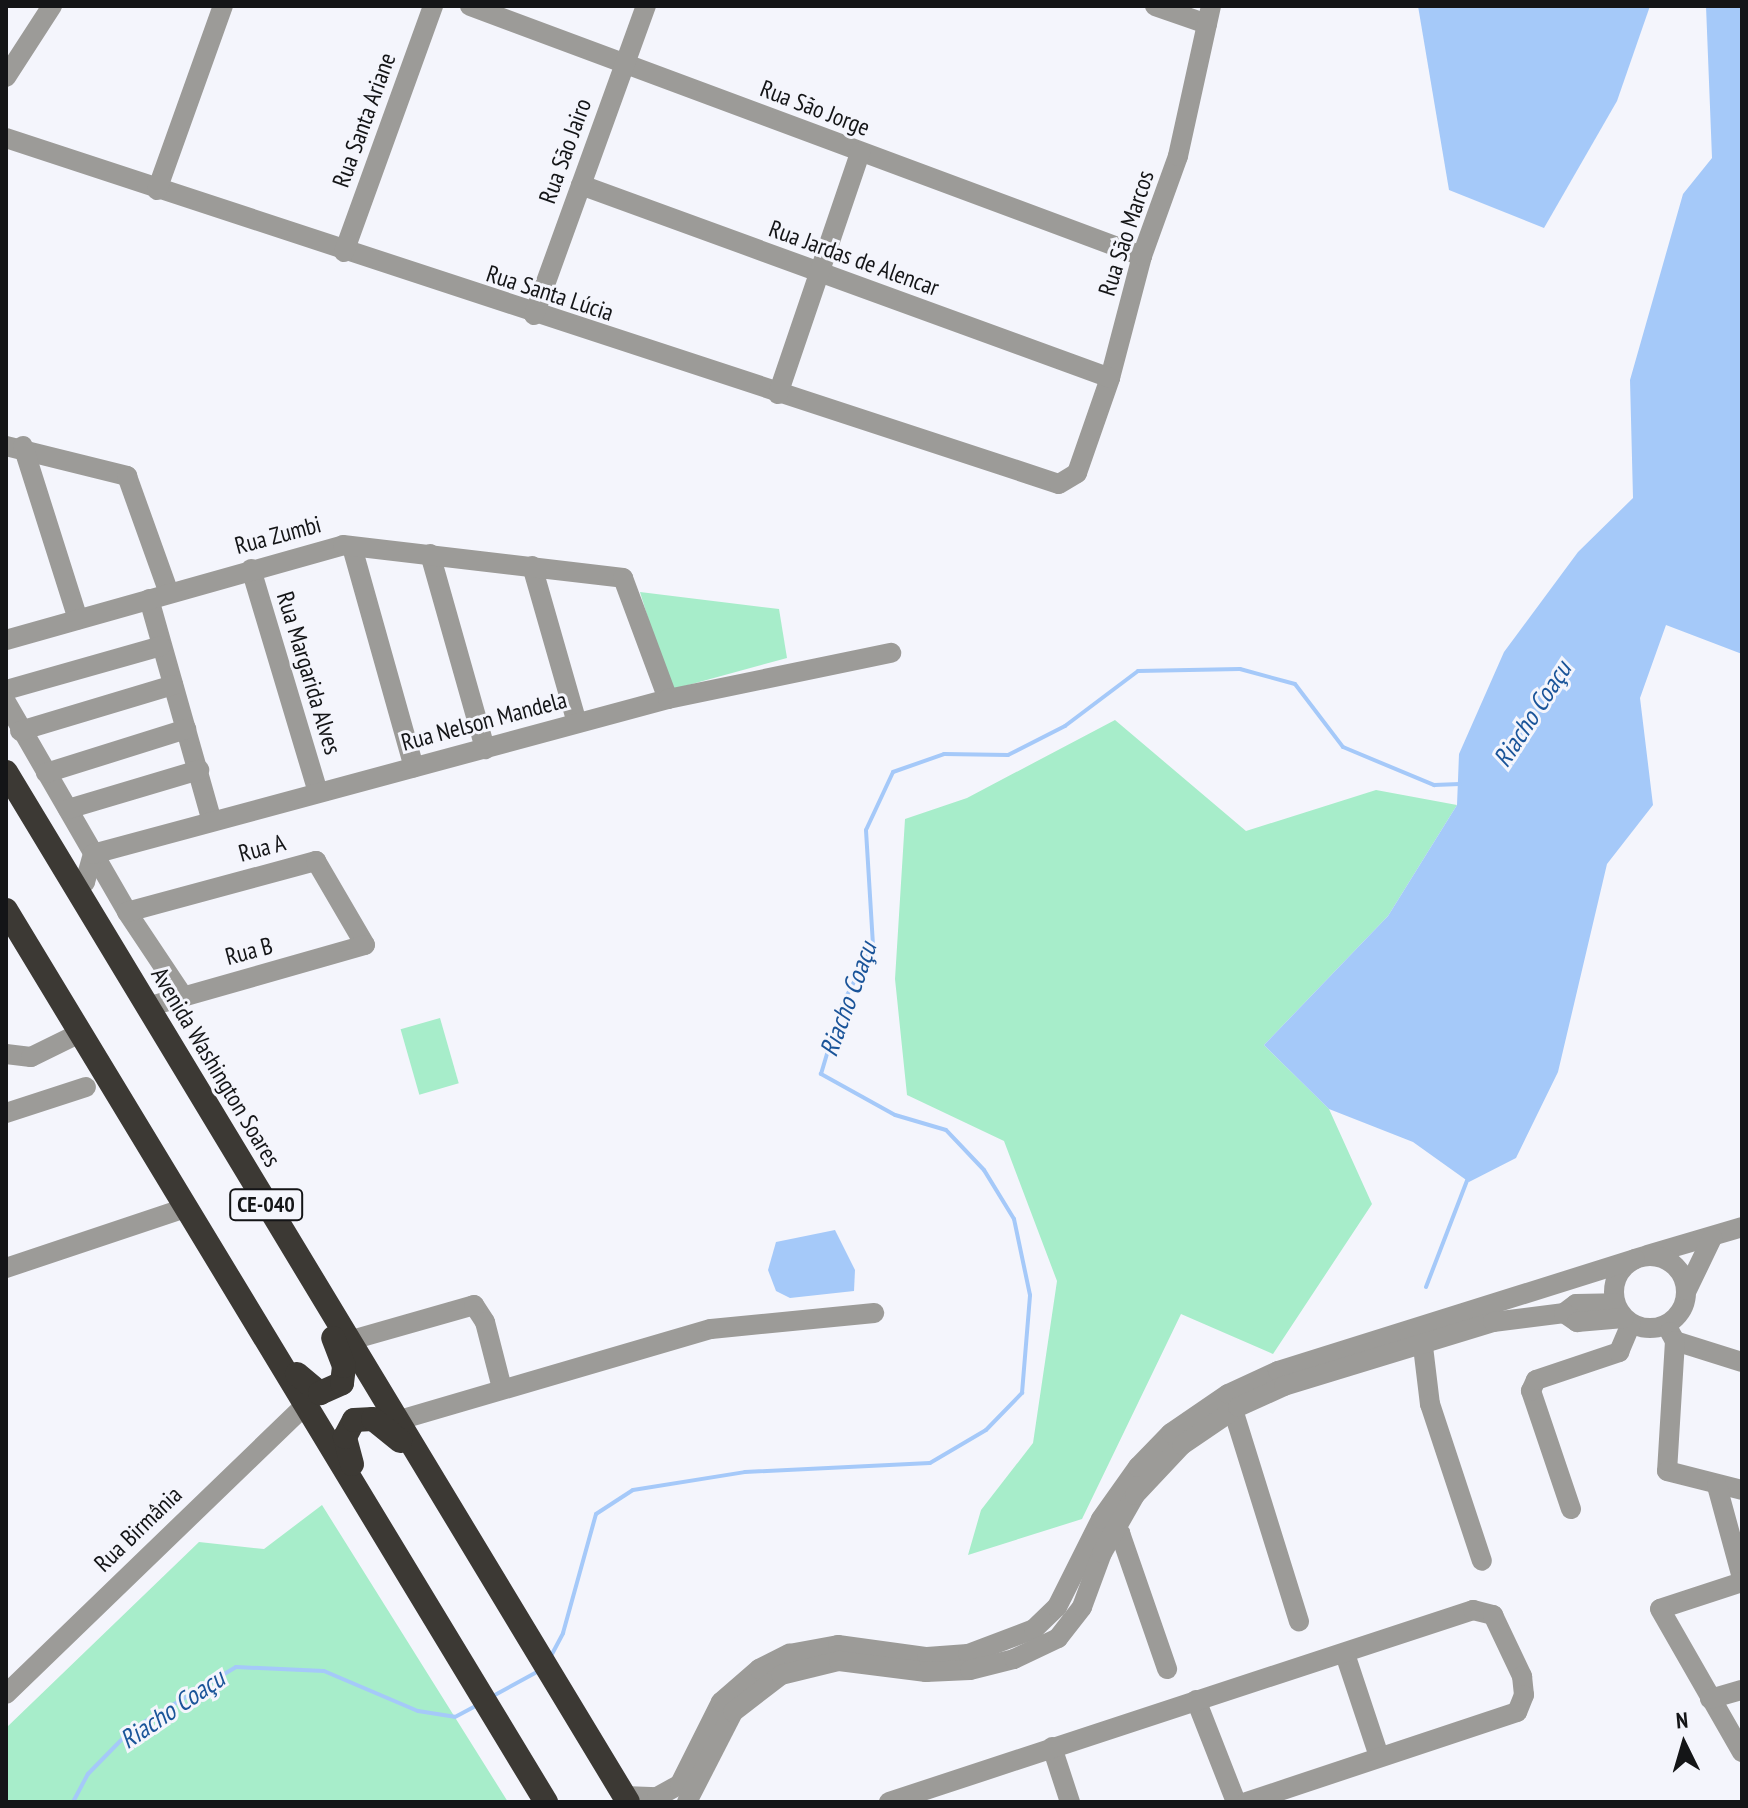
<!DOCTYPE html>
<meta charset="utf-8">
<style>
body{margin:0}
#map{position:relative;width:1748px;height:1808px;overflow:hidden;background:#f4f5fc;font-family:"PT Sans Narrow",sans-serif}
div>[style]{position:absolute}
.green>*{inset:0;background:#a7edca;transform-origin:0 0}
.water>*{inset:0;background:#a5c9f9}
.stream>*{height:4px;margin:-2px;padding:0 2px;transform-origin:2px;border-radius:2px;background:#a5c9f9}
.minor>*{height:20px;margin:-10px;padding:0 10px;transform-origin:10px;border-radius:10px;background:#9c9b98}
.minor>.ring{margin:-10px;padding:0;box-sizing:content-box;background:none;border:20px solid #9c9b98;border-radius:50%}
.highway>*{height:24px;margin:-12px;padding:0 12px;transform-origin:12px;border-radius:12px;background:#3c3934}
span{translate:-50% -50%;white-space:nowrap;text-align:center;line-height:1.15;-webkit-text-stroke:6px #f4f5fc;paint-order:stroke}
.shield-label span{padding:2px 6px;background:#f4f5fc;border:2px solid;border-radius:6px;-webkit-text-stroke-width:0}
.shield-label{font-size:22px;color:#141517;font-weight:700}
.street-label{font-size:24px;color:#141517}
.water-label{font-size:26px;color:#1a5499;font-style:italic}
.frame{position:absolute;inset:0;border:8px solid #141517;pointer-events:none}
.north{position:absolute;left:1644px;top:1704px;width:80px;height:80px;-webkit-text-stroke:6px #f4f5fc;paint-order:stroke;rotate:355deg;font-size:22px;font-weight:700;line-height:32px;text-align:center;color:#141517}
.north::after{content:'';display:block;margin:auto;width:28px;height:36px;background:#141517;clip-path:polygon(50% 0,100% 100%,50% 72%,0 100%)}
</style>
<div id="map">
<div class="green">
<i style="clip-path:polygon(640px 592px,779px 609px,787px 658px,670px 690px)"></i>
<i style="clip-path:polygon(1115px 720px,1246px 831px,1376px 790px,1457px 805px,1388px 916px,1264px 1045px,1329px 1109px,1372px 1204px,1273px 1354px,1181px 1314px,1082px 1519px,968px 1555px,981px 1510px,1033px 1443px,1057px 1281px,1004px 1141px,907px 1095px,895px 979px,905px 819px,967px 798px)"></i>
<i style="left:440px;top:1018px;width:68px;height:41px;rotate:74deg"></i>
<i style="clip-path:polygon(322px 1505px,508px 1802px,6px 1802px,6px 1728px,199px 1542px,264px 1549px)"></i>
</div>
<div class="water">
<i style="clip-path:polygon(1418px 6px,1650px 6px,1617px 101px,1544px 228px,1449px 190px)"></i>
<i style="clip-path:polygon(1706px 6px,1742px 6px,1742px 654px,1666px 625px,1640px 698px,1653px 805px,1607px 864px,1558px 1072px,1516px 1158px,1469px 1182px,1413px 1142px,1329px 1109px,1264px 1045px,1388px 916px,1457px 805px,1459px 754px,1504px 652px,1578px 552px,1633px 498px,1630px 380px,1683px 194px,1712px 158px)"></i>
<i style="clip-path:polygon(835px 1230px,855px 1270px,854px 1291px,790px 1298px,776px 1291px,768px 1270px,776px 1242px)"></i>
</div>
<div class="stream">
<i style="left:1426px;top:1287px;width:117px;rotate:-68.9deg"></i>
<i style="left:551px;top:1656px;width:26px;rotate:-62deg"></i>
<i style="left:563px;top:1633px;width:123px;rotate:-74.5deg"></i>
<i style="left:596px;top:1514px;width:44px;rotate:-33deg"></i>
<i style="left:633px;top:1490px;width:113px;rotate:-9.1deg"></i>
<i style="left:745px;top:1472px;width:185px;rotate:-2.8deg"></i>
<i style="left:930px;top:1463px;width:65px;rotate:-30.5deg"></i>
<i style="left:986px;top:1430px;width:52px;rotate:-45.8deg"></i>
<i style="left:1022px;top:1393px;width:98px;rotate:-85.3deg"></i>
<i style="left:1030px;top:1295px;width:78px;rotate:-101.9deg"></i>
<i style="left:1014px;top:1219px;width:57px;rotate:-121.5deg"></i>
<i style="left:984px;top:1170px;width:55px;rotate:-133.5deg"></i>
<i style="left:946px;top:1130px;width:53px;rotate:-163.6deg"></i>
<i style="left:895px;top:1115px;width:85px;rotate:-151deg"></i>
<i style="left:821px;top:1074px;width:70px;rotate:-73.4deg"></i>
<i style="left:841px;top:1007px;width:70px;rotate:-62.7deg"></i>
<i style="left:873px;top:945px;width:115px;rotate:-93.5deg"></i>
<i style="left:866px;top:830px;width:64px;rotate:-65deg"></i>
<i style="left:893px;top:772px;width:54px;rotate:-19.4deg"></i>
<i style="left:944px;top:754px;width:64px;rotate:0.9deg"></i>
<i style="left:1008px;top:755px;width:64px;rotate:-27deg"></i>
<i style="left:1065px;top:726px;width:91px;rotate:-37deg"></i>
<i style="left:1138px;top:671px;width:102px;rotate:-1.1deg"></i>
<i style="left:1240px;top:669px;width:57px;rotate:15.3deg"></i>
<i style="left:1295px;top:684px;width:79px;rotate:52.7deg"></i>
<i style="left:1343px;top:747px;width:99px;rotate:22.7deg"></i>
<i style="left:1434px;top:785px;width:26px;rotate:-2deg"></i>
<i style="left:493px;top:1696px;width:50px;rotate:-28.6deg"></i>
<i style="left:73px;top:1802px;width:32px;rotate:-62deg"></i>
<i style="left:88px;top:1774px;width:62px;rotate:-45.7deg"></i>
<i style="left:131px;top:1730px;width:122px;rotate:-31deg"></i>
<i style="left:236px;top:1667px;width:88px;rotate:2.6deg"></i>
<i style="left:324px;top:1671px;width:102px;rotate:23.1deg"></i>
<i style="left:418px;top:1711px;width:37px;rotate:9deg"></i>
<i style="left:455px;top:1717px;width:26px;rotate:-28deg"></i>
</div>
<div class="minor">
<i style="left:470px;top:6px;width:717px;rotate:20.41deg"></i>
<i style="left:1155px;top:6px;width:55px;rotate:19.1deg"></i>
<i style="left:6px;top:77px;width:85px;rotate:-57.1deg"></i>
<i style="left:6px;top:138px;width:1108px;rotate:18.19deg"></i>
<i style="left:1059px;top:484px;width:21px;rotate:-31deg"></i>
<i style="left:1077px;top:473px;width:101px;rotate:-70.8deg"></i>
<i style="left:1110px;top:378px;width:126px;rotate:-75.3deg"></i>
<i style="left:1142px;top:256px;width:106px;rotate:-70.2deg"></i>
<i style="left:1178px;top:156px;width:154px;rotate:-77.6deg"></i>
<i style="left:581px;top:185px;width:563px;rotate:20.04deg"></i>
<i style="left:157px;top:190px;width:195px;rotate:-70.3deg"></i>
<i style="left:344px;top:252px;width:262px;rotate:-70.1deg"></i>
<i style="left:534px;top:315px;width:329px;rotate:-70.1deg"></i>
<i style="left:778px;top:394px;width:255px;rotate:-71.2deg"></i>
<i style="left:6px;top:446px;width:125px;rotate:13.9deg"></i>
<i style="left:127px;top:476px;width:124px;rotate:70.3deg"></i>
<i style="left:23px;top:446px;width:182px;rotate:72.4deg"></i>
<i style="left:352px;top:547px;width:229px;rotate:74.3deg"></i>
<i style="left:430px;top:554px;width:203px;rotate:74.2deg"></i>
<i style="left:532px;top:566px;width:163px;rotate:74deg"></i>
<i style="left:251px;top:569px;width:233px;rotate:73.3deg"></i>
<i style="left:149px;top:599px;width:231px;rotate:74.2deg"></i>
<i style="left:6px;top:640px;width:350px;rotate:-15.7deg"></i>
<i style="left:343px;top:545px;width:282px;rotate:6.7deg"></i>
<i style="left:623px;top:578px;width:129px;rotate:69.6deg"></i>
<i style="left:6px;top:690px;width:161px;rotate:-15.8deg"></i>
<i style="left:6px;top:702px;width:242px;rotate:60deg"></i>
<i style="left:127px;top:912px;width:101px;rotate:56.3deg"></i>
<i style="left:20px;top:731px;width:160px;rotate:-16.7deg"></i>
<i style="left:46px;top:773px;width:147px;rotate:-17.4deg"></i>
<i style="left:68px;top:809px;width:137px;rotate:-16.6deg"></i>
<i style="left:74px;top:887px;width:12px;rotate:-24deg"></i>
<i style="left:85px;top:882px;width:29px;rotate:-74deg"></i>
<i style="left:93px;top:854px;width:596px;rotate:-15.09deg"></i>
<i style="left:668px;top:699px;width:228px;rotate:-11.7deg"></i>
<i style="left:127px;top:912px;width:196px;rotate:-15.1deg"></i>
<i style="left:316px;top:861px;width:97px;rotate:59.7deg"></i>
<i style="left:365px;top:945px;width:227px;rotate:164.1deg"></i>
<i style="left:6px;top:1054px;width:25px;rotate:7deg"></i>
<i style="left:31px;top:1057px;width:55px;rotate:-26.1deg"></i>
<i style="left:6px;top:1113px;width:84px;rotate:-18deg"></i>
<i style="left:1647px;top:1255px;width:99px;rotate:-16.4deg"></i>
<i class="ring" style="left:1614px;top:1256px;width:52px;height:52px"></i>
<i style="left:6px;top:1268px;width:189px;rotate:-18.5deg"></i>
<i style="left:1687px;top:1290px;width:58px;rotate:-64.3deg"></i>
<i style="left:1564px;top:1313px;width:15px;rotate:-37deg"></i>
<i style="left:1576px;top:1304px;width:39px;rotate:-1deg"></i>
<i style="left:1421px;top:1330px;width:75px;rotate:83.1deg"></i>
<i style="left:1430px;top:1404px;width:165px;rotate:71.7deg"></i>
<i style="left:1670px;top:1332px;width:10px;rotate:61deg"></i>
<i style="left:1675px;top:1341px;width:70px;rotate:17.4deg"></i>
<i style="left:348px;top:1341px;width:131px;rotate:-15.9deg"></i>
<i style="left:474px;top:1305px;width:20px;rotate:57deg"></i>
<i style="left:485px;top:1322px;width:68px;rotate:75.6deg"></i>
<i style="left:1675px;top:1341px;width:130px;rotate:93.5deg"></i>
<i style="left:1667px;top:1471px;width:77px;rotate:14.2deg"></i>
<i style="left:1230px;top:1400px;width:232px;rotate:72.7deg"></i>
<i style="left:396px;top:1421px;width:328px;rotate:-16.3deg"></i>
<i style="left:711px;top:1329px;width:164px;rotate:-5.6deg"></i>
<i style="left:1717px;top:1486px;width:95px;rotate:74.8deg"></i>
<i style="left:1571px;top:1509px;width:125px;rotate:-108.7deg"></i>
<i style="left:1531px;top:1391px;width:12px;rotate:-66deg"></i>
<i style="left:1536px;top:1380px;width:88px;rotate:-18.6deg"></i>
<i style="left:1619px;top:1352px;width:30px;rotate:-67deg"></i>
<i style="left:1108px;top:1523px;width:16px;rotate:40deg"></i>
<i style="left:1120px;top:1533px;width:144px;rotate:70.9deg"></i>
<i style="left:1742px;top:1582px;width:86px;rotate:161.8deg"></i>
<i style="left:1660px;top:1609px;width:165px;rotate:60.2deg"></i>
<i style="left:1345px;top:1654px;width:108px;rotate:71.6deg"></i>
<i style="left:6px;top:1694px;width:419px;rotate:-44deg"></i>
<i style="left:1710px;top:1699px;width:33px;rotate:-16deg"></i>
<i style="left:1196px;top:1700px;width:110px;rotate:68.6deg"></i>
<i style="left:1052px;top:1747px;width:58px;rotate:71.9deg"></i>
<i style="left:624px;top:1796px;width:33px;rotate:2deg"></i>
<i style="left:657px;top:1797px;width:26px;rotate:-29deg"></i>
<i style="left:680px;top:1784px;width:92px;rotate:-63.4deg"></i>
<i style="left:721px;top:1702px;width:50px;rotate:-41deg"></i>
<i style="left:759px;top:1669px;width:34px;rotate:-27deg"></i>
<i style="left:789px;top:1654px;width:50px;rotate:-10.4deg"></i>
<i style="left:838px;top:1645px;width:90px;rotate:7.7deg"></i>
<i style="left:927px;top:1657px;width:41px;rotate:-4.2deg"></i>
<i style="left:968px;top:1654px;width:71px;rotate:-20.7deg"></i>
<i style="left:1034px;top:1629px;width:32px;rotate:-44deg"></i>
<i style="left:1057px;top:1607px;width:98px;rotate:-63.4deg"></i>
<i style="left:1101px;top:1519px;width:64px;rotate:-54.6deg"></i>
<i style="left:1138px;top:1467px;width:47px;rotate:-45.9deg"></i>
<i style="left:1171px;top:1433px;width:69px;rotate:-34.4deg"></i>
<i style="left:1228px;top:1394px;width:55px;rotate:-24.7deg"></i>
<i style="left:1278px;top:1371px;width:374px;rotate:-17.4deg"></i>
<i style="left:687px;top:1802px;width:101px;rotate:-62.9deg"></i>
<i style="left:733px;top:1712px;width:61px;rotate:-37.6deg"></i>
<i style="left:781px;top:1675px;width:60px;rotate:-13.6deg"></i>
<i style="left:839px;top:1661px;width:88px;rotate:7.2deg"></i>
<i style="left:926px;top:1672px;width:44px;rotate:-2.6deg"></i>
<i style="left:970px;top:1670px;width:45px;rotate:-14deg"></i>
<i style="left:1014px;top:1659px;width:49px;rotate:-25.5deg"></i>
<i style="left:1058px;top:1638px;width:39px;rotate:-52deg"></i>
<i style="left:1082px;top:1607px;width:58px;rotate:-69.7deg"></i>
<i style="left:1102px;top:1553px;width:67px;rotate:-60.4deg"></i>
<i style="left:1135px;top:1495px;width:69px;rotate:-46.8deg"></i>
<i style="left:1182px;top:1445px;width:68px;rotate:-34.2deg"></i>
<i style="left:1238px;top:1407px;width:51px;rotate:-24.5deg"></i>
<i style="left:1284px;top:1386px;width:219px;rotate:-17deg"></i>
<i style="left:1493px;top:1322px;width:72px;rotate:-7.2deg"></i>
<i style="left:1564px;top:1313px;width:16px;rotate:35deg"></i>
<i style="left:1577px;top:1322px;width:47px;rotate:-4.9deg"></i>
<i style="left:889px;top:1802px;width:615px;rotate:-18.2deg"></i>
<i style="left:1473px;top:1610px;width:21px;rotate:14deg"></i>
<i style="left:1493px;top:1615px;width:68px;rotate:64.6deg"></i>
<i style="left:1522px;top:1676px;width:19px;rotate:84deg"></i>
<i style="left:1524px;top:1695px;width:18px;rotate:112deg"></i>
<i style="left:1517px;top:1712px;width:285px;rotate:161.6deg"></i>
</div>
<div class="highway">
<i style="left:6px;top:772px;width:1203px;rotate:58.87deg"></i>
<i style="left:6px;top:910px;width:1043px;rotate:58.81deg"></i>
<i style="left:297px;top:1374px;width:30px;rotate:40deg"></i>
<i style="left:320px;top:1393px;width:24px;rotate:-24deg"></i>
<i style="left:342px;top:1383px;width:17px;rotate:-83deg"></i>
<i style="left:344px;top:1366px;width:30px;rotate:-111deg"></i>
<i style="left:352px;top:1464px;width:28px;rotate:-105deg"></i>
<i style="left:345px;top:1437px;width:19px;rotate:-62deg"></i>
<i style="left:354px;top:1420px;width:19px;rotate:-3deg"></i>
<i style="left:373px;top:1419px;width:35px;rotate:39deg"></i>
</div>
<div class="shield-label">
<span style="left:266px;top:1205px">CE-040</span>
</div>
<div class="street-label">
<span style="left:815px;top:108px;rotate:21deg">Rua São Jorge</span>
<span style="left:364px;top:120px;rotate:-70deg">Rua Santa Ariane</span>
<span style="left:565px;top:151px;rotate:-70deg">Rua São Jairo</span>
<span style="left:1126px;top:233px;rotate:-72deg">Rua São Marcos</span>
<span style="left:854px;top:258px;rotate:20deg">Rua Jardas de Alencar</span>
<span style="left:550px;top:293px;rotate:18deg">Rua Santa Lúcia</span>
<span style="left:278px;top:535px;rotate:-15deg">Rua Zumbi</span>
<span style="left:309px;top:673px;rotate:73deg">Rua Margarida Alves</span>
<span style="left:484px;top:721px;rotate:-15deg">Rua Nelson Mandela</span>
<span style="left:262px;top:848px;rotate:-15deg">Rua A</span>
<span style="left:249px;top:951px;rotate:-15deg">Rua B</span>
<span style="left:216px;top:1067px;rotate:59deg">Avenida Washington Soares</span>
<span style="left:138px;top:1529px;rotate:-44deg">Rua Birmânia</span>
</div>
<div class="water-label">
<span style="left:1532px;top:714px;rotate:-57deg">Riacho Coaçu</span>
<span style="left:848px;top:999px;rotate:-70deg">Riacho Coaçu</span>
<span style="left:172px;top:1709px;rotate:-34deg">Riacho Coaçu</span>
</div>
<div class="frame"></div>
<div class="north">N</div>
</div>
